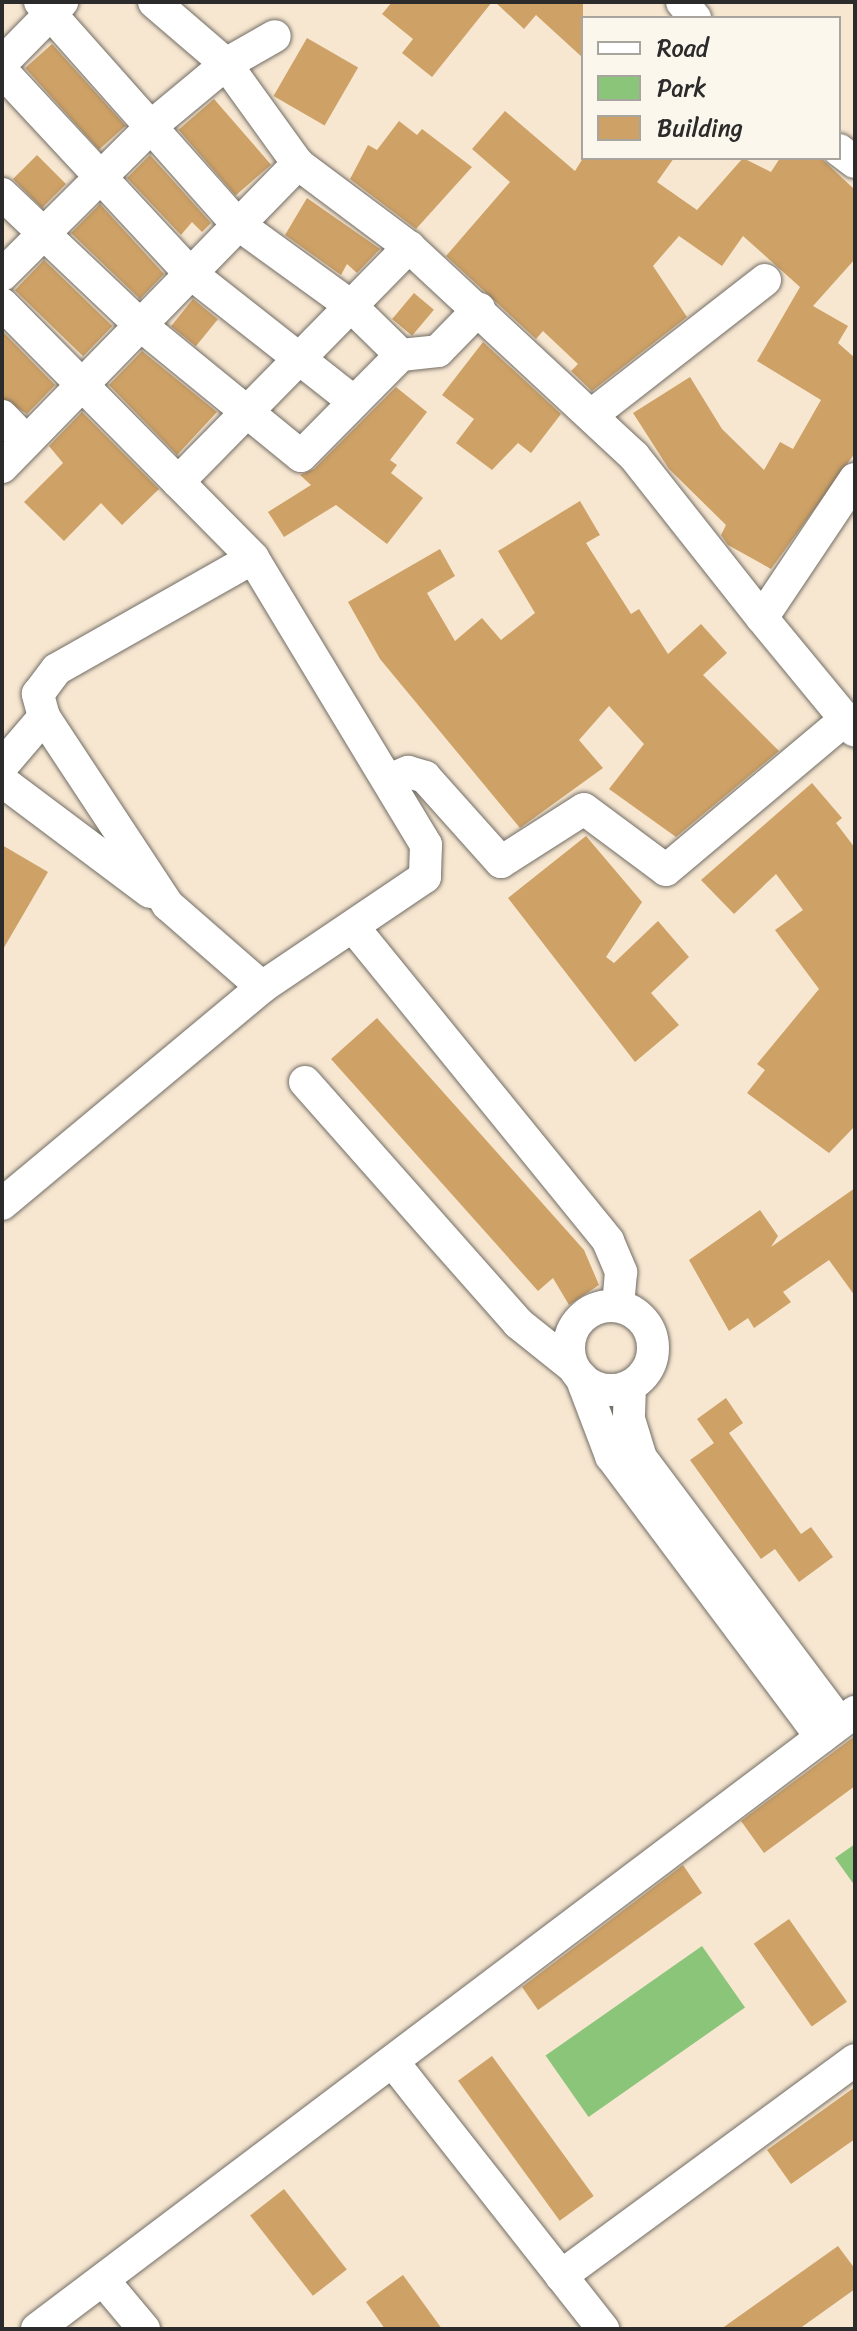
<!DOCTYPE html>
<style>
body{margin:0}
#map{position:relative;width:857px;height:2331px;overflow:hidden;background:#f7e7d1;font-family:Sriracha,sans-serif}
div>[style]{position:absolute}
.green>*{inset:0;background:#8ac57a;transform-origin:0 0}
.building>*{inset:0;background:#cea166;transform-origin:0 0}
.roads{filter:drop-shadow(0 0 2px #726d65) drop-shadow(0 0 2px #726d65)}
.minor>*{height:32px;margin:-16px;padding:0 16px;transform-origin:16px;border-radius:16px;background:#fff}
.minor>.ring{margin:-16px;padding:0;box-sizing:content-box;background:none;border:32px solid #fff;border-radius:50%}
span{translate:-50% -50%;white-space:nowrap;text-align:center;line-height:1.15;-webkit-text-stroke:6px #fbf7ec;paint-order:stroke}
.frame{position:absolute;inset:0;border:4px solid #2b2b2b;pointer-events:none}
.legend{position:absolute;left:581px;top:16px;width:260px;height:144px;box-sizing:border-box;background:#fbf7ec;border:2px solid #a8a59f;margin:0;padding:10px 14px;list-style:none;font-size:24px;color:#2b2b2b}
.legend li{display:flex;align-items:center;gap:16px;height:40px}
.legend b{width:40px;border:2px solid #a8a59f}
</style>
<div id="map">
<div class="green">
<i style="clip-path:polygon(855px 1844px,855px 1886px,835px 1858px)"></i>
<i style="left:702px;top:1946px;width:75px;height:191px;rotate:55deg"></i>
</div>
<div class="building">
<i style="clip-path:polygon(392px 2px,492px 2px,432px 77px,402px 53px,413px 39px,382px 14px)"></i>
<i style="clip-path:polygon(495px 2px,583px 2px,583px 58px,536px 15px,524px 29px)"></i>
<i style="left:307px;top:38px;width:59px;height:67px;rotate:30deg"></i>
<i style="left:52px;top:44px;width:110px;height:36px;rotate:48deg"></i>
<i style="left:214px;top:99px;width:87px;height:47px;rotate:49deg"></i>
<i style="clip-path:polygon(505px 111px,575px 171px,583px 158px,674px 158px,657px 182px,697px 210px,743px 158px,771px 172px,780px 158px,821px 158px,855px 190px,855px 259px,813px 306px,848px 326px,838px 343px,855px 358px,855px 453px,771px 569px,728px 545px,721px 535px,726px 525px,669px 469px,633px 413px,690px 377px,722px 429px,764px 470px,780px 442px,793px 449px,821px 400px,757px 361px,800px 287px,743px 236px,722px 266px,679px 236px,653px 266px,687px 317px,592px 391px,571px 371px,578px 364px,543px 331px,536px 339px,446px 256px,510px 182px,472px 149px)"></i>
<i style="clip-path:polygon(399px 121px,417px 135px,422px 129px,472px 167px,416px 229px,350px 179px,368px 145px,377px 150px)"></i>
<i style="left:37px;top:155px;width:41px;height:34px;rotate:45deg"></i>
<i style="clip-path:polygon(150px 155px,211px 223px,202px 232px,192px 222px,181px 235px,127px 178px)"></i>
<i style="clip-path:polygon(307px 198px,380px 249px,357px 273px,347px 264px,341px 275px,285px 235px)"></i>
<i style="clip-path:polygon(100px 204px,164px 274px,140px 299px,71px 233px)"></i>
<i style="left:44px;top:260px;width:95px;height:42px;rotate:44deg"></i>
<i style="left:414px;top:293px;width:26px;height:34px;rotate:40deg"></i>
<i style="left:193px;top:299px;width:32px;height:35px;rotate:39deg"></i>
<i style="clip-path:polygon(2px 331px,55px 385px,27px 414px,2px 398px)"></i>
<i style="clip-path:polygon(483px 342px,561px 414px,531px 453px,518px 443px,492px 470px,456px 443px,474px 419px,442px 395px)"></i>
<i style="clip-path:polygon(142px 351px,217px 412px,177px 455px,109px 385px)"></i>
<i style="clip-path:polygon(396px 387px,427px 412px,390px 460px,397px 465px,391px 473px,423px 498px,387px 544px,336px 505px,284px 537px,268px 512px,311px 485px,300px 475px,314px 469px)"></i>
<i style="clip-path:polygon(82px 412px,159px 489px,122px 525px,101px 503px,64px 541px,24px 502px,63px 463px,49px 446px)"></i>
<i style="clip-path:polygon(580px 501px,600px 535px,586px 543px,631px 614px,639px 609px,668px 654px,701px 624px,727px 653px,703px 675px,779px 751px,676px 837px,609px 789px,644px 744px,609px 706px,579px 740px,603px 768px,520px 828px,380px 659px,348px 602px,440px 549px,455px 576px,427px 593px,455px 641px,482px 618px,501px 640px,535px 613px,498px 551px)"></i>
<i style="clip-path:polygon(812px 783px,842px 818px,836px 823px,855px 848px,855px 1126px,829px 1153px,747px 1093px,765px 1070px,757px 1064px,819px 989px,775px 930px,803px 910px,776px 874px,734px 914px,701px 880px)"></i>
<i style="clip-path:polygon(586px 836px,642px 902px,606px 957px,614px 963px,658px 921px,689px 957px,651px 993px,679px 1025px,635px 1062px,508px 898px)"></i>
<i style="clip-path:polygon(2px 845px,48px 872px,2px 951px)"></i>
<i style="clip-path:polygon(377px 1018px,584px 1250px,599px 1285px,569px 1305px,553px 1278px,538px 1291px,331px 1059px)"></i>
<i style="clip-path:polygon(855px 1188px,855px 1296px,829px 1260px,783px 1292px,791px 1302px,754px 1328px,748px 1318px,729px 1331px,689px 1260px,760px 1210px,778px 1236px,771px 1247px)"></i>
<i style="clip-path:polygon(726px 1398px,743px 1423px,729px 1433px,801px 1534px,811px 1527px,833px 1557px,799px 1582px,775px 1549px,761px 1559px,690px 1460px,714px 1443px,697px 1419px)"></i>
<i style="clip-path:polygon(855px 1736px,855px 1786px,764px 1853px,741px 1821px)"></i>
<i style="clip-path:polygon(683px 1865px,702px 1893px,538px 2010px,522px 1987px)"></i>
<i style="left:789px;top:1919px;width:101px;height:43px;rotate:55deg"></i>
<i style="left:492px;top:2056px;width:173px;height:42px;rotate:54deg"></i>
<i style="clip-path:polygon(855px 2087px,855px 2139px,791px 2184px,767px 2150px)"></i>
<i style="left:284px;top:2189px;width:102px;height:43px;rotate:52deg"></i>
<i style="clip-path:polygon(838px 2246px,855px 2269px,855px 2289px,799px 2329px,721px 2329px)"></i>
<i style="clip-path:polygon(403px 2275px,442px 2329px,385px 2329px,366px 2302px)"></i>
</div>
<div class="roads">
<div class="minor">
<i style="left:40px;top:2px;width:294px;rotate:48.4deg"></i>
<i style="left:235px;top:222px;width:143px;rotate:35.9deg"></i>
<i style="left:351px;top:306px;width:70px;rotate:44.4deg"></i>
<i style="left:154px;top:2px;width:95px;rotate:40.7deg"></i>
<i style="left:226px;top:64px;width:123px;rotate:54.2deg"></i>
<i style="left:298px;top:164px;width:139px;rotate:36.8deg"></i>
<i style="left:409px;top:247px;width:307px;rotate:42.9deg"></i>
<i style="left:634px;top:456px;width:206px;rotate:51.7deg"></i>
<i style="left:682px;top:2px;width:21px;rotate:51deg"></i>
<i style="left:2px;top:63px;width:86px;rotate:-45.5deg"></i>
<i style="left:2px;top:71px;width:275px;rotate:47.1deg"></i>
<i style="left:189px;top:272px;width:209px;rotate:38.2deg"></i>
<i style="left:839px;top:150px;width:20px;rotate:37deg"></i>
<i style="left:2px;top:194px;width:187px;rotate:43.5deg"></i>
<i style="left:138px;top:323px;width:210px;rotate:39.2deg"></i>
<i style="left:301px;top:456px;width:142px;rotate:-45.3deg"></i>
<i style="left:401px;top:355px;width:37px;rotate:-6deg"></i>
<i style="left:438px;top:351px;width:59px;rotate:-45.7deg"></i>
<i style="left:2px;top:275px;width:216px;rotate:-44.8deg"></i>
<i style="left:155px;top:123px;width:92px;rotate:-39.7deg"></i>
<i style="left:226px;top:64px;width:56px;rotate:-29.7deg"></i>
<i style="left:2px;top:304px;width:357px;rotate:45.3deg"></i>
<i style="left:253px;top:558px;width:335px;rotate:58.9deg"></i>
<i style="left:426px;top:845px;width:32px;rotate:92deg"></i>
<i style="left:425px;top:877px;width:197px;rotate:146deg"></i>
<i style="left:262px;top:987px;width:125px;rotate:-138.9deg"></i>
<i style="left:168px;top:905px;width:225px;rotate:-123.4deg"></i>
<i style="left:44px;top:717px;width:24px;rotate:-105deg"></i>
<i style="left:38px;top:694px;width:31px;rotate:-53deg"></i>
<i style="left:57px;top:669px;width:225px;rotate:-29.5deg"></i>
<i style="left:593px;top:414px;width:218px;rotate:-37.9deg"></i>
<i style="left:2px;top:416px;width:35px;rotate:46deg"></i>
<i style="left:2px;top:467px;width:424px;rotate:-45.7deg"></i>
<i style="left:855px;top:479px;width:167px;rotate:123.8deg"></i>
<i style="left:762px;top:618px;width:146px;rotate:50.5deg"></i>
<i style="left:178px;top:482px;width:330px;rotate:-45.5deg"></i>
<i style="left:2px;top:766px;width:65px;rotate:-49.4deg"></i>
<i style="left:389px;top:780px;width:21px;rotate:-23deg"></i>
<i style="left:408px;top:772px;width:18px;rotate:16deg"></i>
<i style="left:425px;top:777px;width:114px;rotate:48.2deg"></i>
<i style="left:501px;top:862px;width:98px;rotate:-32.6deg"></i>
<i style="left:584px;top:809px;width:102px;rotate:36.6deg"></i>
<i style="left:666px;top:870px;width:234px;rotate:-40deg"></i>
<i style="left:2px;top:781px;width:185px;rotate:36.9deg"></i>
<i style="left:354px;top:928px;width:403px;rotate:50.9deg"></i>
<i style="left:608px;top:1241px;width:34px;rotate:67deg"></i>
<i style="left:621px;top:1272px;width:34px;rotate:95deg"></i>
<i style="left:305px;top:1082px;width:322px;rotate:48.5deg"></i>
<i style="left:518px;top:1323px;width:70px;rotate:38.7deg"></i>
<i style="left:2px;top:1204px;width:339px;rotate:-39.8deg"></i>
<i class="ring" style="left:569px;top:1306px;width:52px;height:52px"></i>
<i style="left:581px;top:1377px;width:85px;rotate:69.2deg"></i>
<i style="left:611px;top:1456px;width:351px;rotate:53.2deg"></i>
<i style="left:630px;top:1386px;width:33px;rotate:92deg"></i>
<i style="left:629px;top:1419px;width:41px;rotate:72.9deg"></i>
<i style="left:641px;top:1458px;width:331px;rotate:53.1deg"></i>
<i style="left:393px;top:2062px;width:340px;rotate:51.8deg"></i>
<i style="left:561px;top:2276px;width:365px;rotate:-36.3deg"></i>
<i style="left:103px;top:2280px;width:64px;rotate:50.1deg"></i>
<i style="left:37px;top:2329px;width:1025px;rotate:-37.03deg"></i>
</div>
</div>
<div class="frame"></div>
<ul class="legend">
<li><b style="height:10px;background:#fff"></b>Road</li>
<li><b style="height:22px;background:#8ac57a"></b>Park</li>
<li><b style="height:22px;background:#cea166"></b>Building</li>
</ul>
</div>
